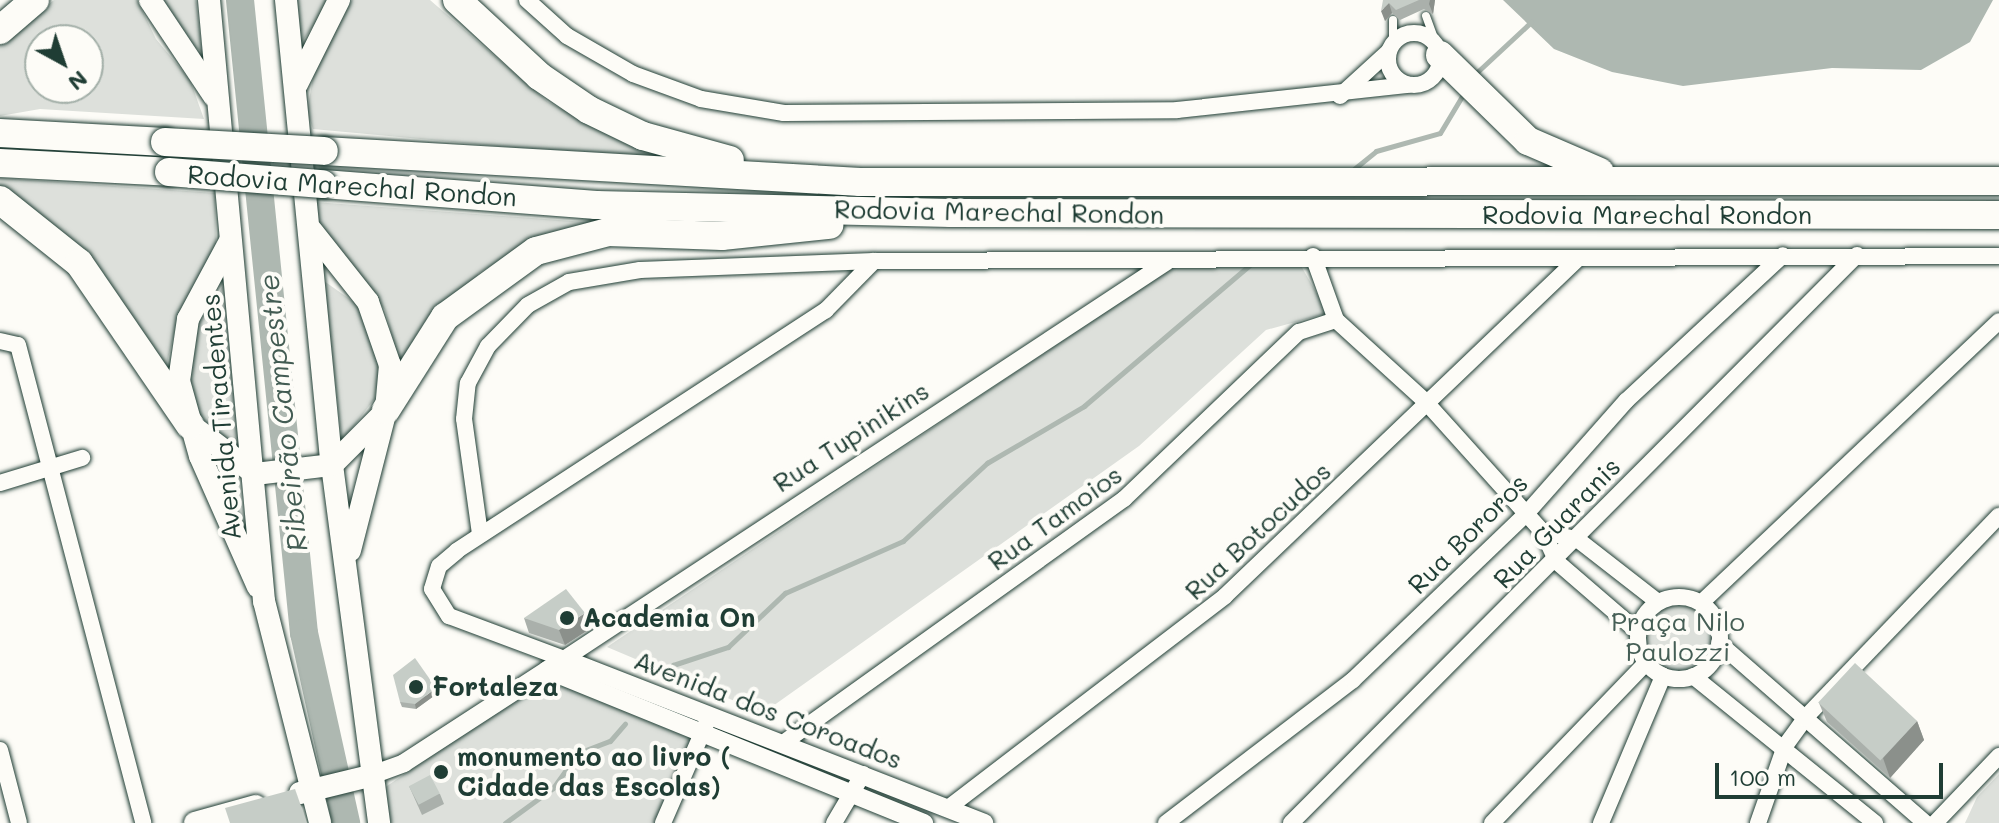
<!DOCTYPE html>
<meta charset="utf-8">
<style>
body{margin:0}
#map{position:relative;width:1999px;height:823px;overflow:hidden;background:#fdfcf7;font-family:Mali,sans-serif}
div>[style]{position:absolute}
.green>*{inset:0;background:#dde0db}
.round{border-radius:50%}
.water>*{inset:0;background:#aeb8b1}
.stream>*{height:5px;margin:-2.5px;padding:0 2.5px;transform-origin:2.5px;border-radius:2.5px;background:#aeb8b1}
.river>*{height:28px;margin:-14px;padding:0 14px;transform-origin:14px;border-radius:14px;background:#aeb8b1}
.roads{filter:drop-shadow(0 0 2px #1f3d34) drop-shadow(0 0 2px #1f3d34)}
.service>*{height:8px;margin:-4px;padding:0 4px;transform-origin:4px;border-radius:4px;background:#fdfcf7}
.minor>*{height:16px;margin:-8px;padding:0 8px;transform-origin:8px;border-radius:8px;background:#fdfcf7}
.minor>.ring{margin:-8px;padding:0;box-sizing:content-box;background:none;border:16px solid #fdfcf7;border-radius:50%}
.tertiary>*{height:18px;margin:-9px;padding:0 9px;transform-origin:9px;border-radius:9px;background:#fdfcf7}
.secondary>*{height:22px;margin:-11px;padding:0 11px;transform-origin:11px;border-radius:11px;background:#fdfcf7}
.motorway>*{height:28px;margin:-14px;padding:0 14px;transform-origin:14px;border-radius:14px;background:#fdfcf7}
.bridges{filter:drop-shadow(0 0 2px #1f3d34) drop-shadow(0 0 2px #1f3d34)}
.motorway-bridge>*{height:28px;margin:-14px;padding:0 14px;transform-origin:14px;border-radius:14px;background:#fdfcf7}
.wall>*{inset:0;background:#aab0ab}
.shaded-wall>*{inset:0;background:#8b908b}
.building>*{inset:0;background:#c6cdc7;transform-origin:0 0}
.dots>*{width:22px;height:22px;translate:-50% -50%;box-sizing:border-box;border:4px solid #fdfcf7;border-radius:50%}
span{translate:-50% -50%;white-space:nowrap;text-align:center;line-height:1.15;-webkit-text-stroke:8px #fdfcf7;paint-order:stroke}
.street-label{font-size:26px;color:#1f3d34}
.poi-label{font-size:26px;color:#1f3d34;font-weight:700}
.left{translate:0 -50%;text-align:left}
.park-label{font-size:26px;color:#455e55}
.water-label{font-size:28px;color:#435c53;font-style:italic}
.north{position:absolute;left:24px;top:24px;width:80px;height:80px;box-sizing:border-box;background:#fdfcf7;border:2px solid #a4b0a9;border-radius:50%;rotate:140deg;font-size:22px;font-weight:700;line-height:32px;text-align:center;color:#1f3d34}
.north::after{content:'';display:block;margin:auto;width:28px;height:36px;background:#1f3d34;clip-path:polygon(50% 0,100% 100%,50% 72%,0 100%)}
.scale{position:absolute;left:1715px;top:763px;width:228px;height:36px;box-sizing:border-box;border:4px solid #1f3d34;border-top:0;padding-left:10px;font-size:24px;line-height:28px;white-space:nowrap;color:#1f3d34;-webkit-text-stroke:6px #fdfcf7;paint-order:stroke}
</style>
<div id="map">
<div class="green">
<i style="clip-path:polygon(evenodd,54px 0,137px 0,156px 39px,190px 80px,204px 119px,40px 109px,0 116px,0 43px,54px 0,40px 40px,88px 40px,88px 88px,40px 88px,40px 40px)"></i>
<i style="clip-path:polygon(159px 0,196px 0,202px 52px,189px 43px)"></i>
<i style="clip-path:polygon(297px 0,332px 0,301px 43px)"></i>
<i style="clip-path:polygon(352px 0,430px 0,548px 102px,667px 162px,313px 129px,307px 112px,314px 72px)"></i>
<i style="clip-path:polygon(0 178px,215px 193px,216px 246px,177px 322px,166px 367px,79px 248px,0 188px)"></i>
<i style="clip-path:polygon(314px 202px,612px 224px,520px 248px,479px 273px,402px 373px,385px 310px,320px 228px)"></i>
<i style="clip-path:polygon(1296px 257px,1328px 313px,1266px 330px,1139px 446px,763px 713px,607px 647px,1172px 267px)"></i>
<i style="clip-path:polygon(324px 281px,358px 305px,381px 356px,375px 398px,342px 442px)"></i>
<i style="clip-path:polygon(225px 283px,242px 456px,201px 417px,188px 378px,192px 333px)"></i>
<i class="round" style="left:1643px;top:601px;width:72px;height:72px"></i>
<i style="clip-path:polygon(545px 679px,695px 738px,660px 823px,391px 823px,384px 788px)"></i>
<i style="clip-path:polygon(1999px 774px,1999px 823px,1965px 823px,1977px 797px)"></i>
</div>
<div class="water">
<i style="clip-path:polygon(1503px 0,1993px 0,1970px 42px,1921px 70px,1832px 68px,1683px 86px,1612px 72px,1554px 49px)"></i>
</div>
<div class="stream">
<i style="left:1474px;top:75px;width:78px;rotate:-42.9deg"></i>
<i style="left:1354px;top:169px;width:28px;rotate:-39deg"></i>
<i style="left:1376px;top:151px;width:66px;rotate:-15.7deg"></i>
<i style="left:1440px;top:133px;width:49px;rotate:-59.2deg"></i>
<i style="left:664px;top:678px;width:16px;rotate:-55deg"></i>
<i style="left:673px;top:665px;width:58px;rotate:-18.1deg"></i>
<i style="left:728px;top:647px;width:79px;rotate:-43.5deg"></i>
<i style="left:785px;top:593px;width:129px;rotate:-23.8deg"></i>
<i style="left:903px;top:541px;width:115px;rotate:-42.9deg"></i>
<i style="left:987px;top:463px;width:113px;rotate:-30.4deg"></i>
<i style="left:1084px;top:406px;width:221px;rotate:-40.4deg"></i>
<i style="left:505px;top:823px;width:59px;rotate:-36.1deg"></i>
<i style="left:553px;top:788px;width:43px;rotate:-54.5deg"></i>
<i style="left:578px;top:753px;width:34px;rotate:-21deg"></i>
<i style="left:610px;top:741px;width:23px;rotate:-49deg"></i>
</div>
<div class="river">
<i style="left:240px;top:0;width:636px;rotate:84.23deg"></i>
<i style="left:304px;top:633px;width:195px;rotate:77.5deg"></i>
</div>
<div class="roads">
<div class="service">
<i style="left:1426px;top:16px;width:32px;rotate:70deg"></i>
<i style="left:1393px;top:43px;width:23px;rotate:-90deg"></i>
</div>
<div class="minor">
<i style="left:527px;top:0;width:54px;rotate:42deg"></i>
<i style="left:567px;top:36px;width:76px;rotate:29.9deg"></i>
<i style="left:633px;top:74px;width:72px;rotate:20.2deg"></i>
<i style="left:701px;top:99px;width:84px;rotate:9.6deg"></i>
<i style="left:784px;top:113px;width:393px;rotate:-0.4deg"></i>
<i style="left:1177px;top:110px;width:233px;rotate:-6.2deg"></i>
<i class="ring" style="left:1388px;top:33px;width:36px;height:36px"></i>
<i style="left:1340px;top:96px;width:65px;rotate:-42.5deg"></i>
<i style="left:1313px;top:256px;width:68px;rotate:70.2deg"></i>
<i style="left:1336px;top:320px;width:119px;rotate:42.3deg"></i>
<i style="left:1424px;top:400px;width:178px;rotate:48deg"></i>
<i style="left:1543px;top:532px;width:33px;rotate:65deg"></i>
<i style="left:1557px;top:562px;width:107px;rotate:40.8deg"></i>
<i style="left:874px;top:261px;width:69px;rotate:134.4deg"></i>
<i style="left:826px;top:310px;width:441px;rotate:146.9deg"></i>
<i style="left:457px;top:551px;width:23px;rotate:140deg"></i>
<i style="left:439px;top:566px;width:24px;rotate:107deg"></i>
<i style="left:432px;top:589px;width:32px;rotate:58deg"></i>
<i style="left:449px;top:616px;width:123px;rotate:20.5deg"></i>
<i style="left:564px;top:659px;width:722px;rotate:-33.36deg"></i>
<i style="left:0;top:341px;width:18px;rotate:13deg"></i>
<i style="left:18px;top:345px;width:494px;rotate:75.3deg"></i>
<i style="left:0;top:483px;width:86px;rotate:-17deg"></i>
<i style="left:1543px;top:532px;width:35px;rotate:12deg"></i>
<i style="left:1577px;top:539px;width:103px;rotate:37.9deg"></i>
<i style="left:480px;top:534px;width:116px;rotate:-97.9deg"></i>
<i style="left:464px;top:419px;width:36px;rotate:-84deg"></i>
<i style="left:468px;top:383px;width:42px;rotate:-61.6deg"></i>
<i style="left:488px;top:346px;width:57px;rotate:-45.7deg"></i>
<i style="left:528px;top:305px;width:47px;rotate:-29.3deg"></i>
<i style="left:569px;top:282px;width:72px;rotate:-9.6deg"></i>
<i style="left:640px;top:270px;width:234px;rotate:-2.2deg"></i>
<i style="left:874px;top:261px;width:1125px;rotate:-0.25deg"></i>
<i class="ring" style="left:1638px;top:597px;width:66px;height:66px"></i>
<i style="left:1701px;top:603px;width:410px;rotate:-43.4deg"></i>
<i style="left:1719px;top:643px;width:274px;rotate:41.1deg"></i>
<i style="left:1693px;top:676px;width:234px;rotate:38.9deg"></i>
<i style="left:786px;top:741px;width:416px;rotate:-35.6deg"></i>
<i style="left:1124px;top:499px;width:242px;rotate:-43.7deg"></i>
<i style="left:1299px;top:332px;width:39px;rotate:-18deg"></i>
<i style="left:0;top:750px;width:75px;rotate:75.4deg"></i>
<i style="left:948px;top:808px;width:349px;rotate:-37.4deg"></i>
<i style="left:1225px;top:596px;width:486px;rotate:-43.7deg"></i>
<i style="left:663px;top:823px;width:110px;rotate:-66.5deg"></i>
<i style="left:834px;top:823px;width:57px;rotate:-59.4deg"></i>
<i style="left:1166px;top:823px;width:235px;rotate:-37.4deg"></i>
<i style="left:1353px;top:680px;width:240px;rotate:-43.8deg"></i>
<i style="left:1526px;top:514px;width:151px;rotate:-48.5deg"></i>
<i style="left:1626px;top:401px;width:214px;rotate:-42.9deg"></i>
<i style="left:1291px;top:823px;width:802px;rotate:-45.1deg"></i>
<i style="left:1492px;top:823px;width:222px;rotate:-46.1deg"></i>
<i style="left:1601px;top:823px;width:160px;rotate:-67.1deg"></i>
<i style="left:1758px;top:823px;width:82px;rotate:-70.7deg"></i>
<i style="left:1785px;top:746px;width:34px;rotate:-54deg"></i>
<i style="left:1805px;top:718px;width:280px;rotate:-46.2deg"></i>
<i style="left:1935px;top:823px;width:93px;rotate:-46.3deg"></i>
</div>
<div class="tertiary">
<i style="left:547px;top:670px;width:407px;rotate:22.1deg"></i>
<i style="left:369px;top:776px;width:37px;rotate:-20deg"></i>
<i style="left:404px;top:763px;width:191px;rotate:-33deg"></i>
<i style="left:564px;top:659px;width:451px;rotate:21.3deg"></i>
</div>
<div class="secondary">
<i style="left:150px;top:0;width:115px;rotate:56.3deg"></i>
<i style="left:209px;top:0;width:604px;rotate:84.77deg"></i>
<i style="left:264px;top:601px;width:229px;rotate:75.8deg"></i>
<i style="left:286px;top:0;width:467px;rotate:84.4deg"></i>
<i style="left:332px;top:465px;width:361px;rotate:82.5deg"></i>
<i style="left:297px;top:84px;width:94px;rotate:-63.4deg"></i>
<i style="left:312px;top:231px;width:90px;rotate:51.7deg"></i>
<i style="left:368px;top:302px;width:67px;rotate:70.8deg"></i>
<i style="left:390px;top:365px;width:45px;rotate:95.1deg"></i>
<i style="left:386px;top:410px;width:145px;rotate:104.4deg"></i>
<i style="left:230px;top:241px;width:89px;rotate:118.3deg"></i>
<i style="left:188px;top:319px;width:63px;rotate:98.3deg"></i>
<i style="left:179px;top:381px;width:78px;rotate:74.4deg"></i>
<i style="left:200px;top:456px;width:143px;rotate:66.1deg"></i>
<i style="left:192px;top:426px;width:79px;rotate:37.3deg"></i>
<i style="left:255px;top:474px;width:78px;rotate:-6.7deg"></i>
<i style="left:332px;top:465px;width:72px;rotate:-45deg"></i>
<i style="left:300px;top:793px;width:71px;rotate:-13.8deg"></i>
<i style="left:195px;top:823px;width:63px;rotate:-15.6deg"></i>
</div>
<div class="motorway">
<i style="left:457px;top:0;width:112px;rotate:42.8deg"></i>
<i style="left:539px;top:76px;width:60px;rotate:34.2deg"></i>
<i style="left:589px;top:110px;width:60px;rotate:25.7deg"></i>
<i style="left:643px;top:136px;width:90px;rotate:15.4deg"></i>
<i style="left:0;top:30px;width:46px;rotate:-40.6deg"></i>
<i style="left:1440px;top:55px;width:123px;rotate:44.3deg"></i>
<i style="left:1528px;top:141px;width:78px;rotate:23.3deg"></i>
<i style="left:0;top:133px;width:165px;rotate:3.1deg"></i>
<i style="left:324px;top:151px;width:537px;rotate:3.31deg"></i>
<i style="left:860px;top:182px;width:1139px;rotate:-0.05deg"></i>
<i style="left:0;top:163px;width:169px;rotate:3deg"></i>
<i style="left:323px;top:184px;width:274px;rotate:4.4deg"></i>
<i style="left:596px;top:205px;width:355px;rotate:1.3deg"></i>
<i style="left:951px;top:213px;width:1048px;rotate:0.11deg"></i>
<i style="left:0;top:200px;width:101px;rotate:38.6deg"></i>
<i style="left:79px;top:263px;width:196px;rotate:55.6deg"></i>
<i style="left:386px;top:410px;width:110px;rotate:-57.6deg"></i>
<i style="left:445px;top:317px;width:112px;rotate:-36deg"></i>
<i style="left:536px;top:251px;width:74px;rotate:-14.8deg"></i>
<i style="left:608px;top:232px;width:114px;rotate:2deg"></i>
<i style="left:722px;top:236px;width:108px;rotate:-5.9deg"></i>
</div>
</div>
<div class="bridges">
<div class="motorway-bridge">
<i style="left:165px;top:142px;width:159px;rotate:3.2deg"></i>
<i style="left:169px;top:172px;width:154px;rotate:4.5deg"></i>
</div>
</div>
<div class="wall">
<i style="clip-path:polygon(1383px 0,1435px 0,1433px 14px,1424px 9px,1400px 20px,1392px 13px,1385px 21px)"></i>
<i style="clip-path:polygon(524px 618px,591px 628px,565px 645px,529px 633px)"></i>
<i style="clip-path:polygon(438px 693px,416px 709px,402px 707px,400px 702px)"></i>
<i style="clip-path:polygon(1819px 703px,1917px 721px,1924px 740px,1890px 778px,1827px 722px)"></i>
<i style="clip-path:polygon(409px 786px,440px 794px,444px 804px,422px 815px)"></i>
</div>
<div class="shaded-wall">
<i style="clip-path:polygon(1430px 0,1435px 0,1433px 14px,1429px 4px)"></i>
<i style="clip-path:polygon(1389px 3px,1392px 13px,1385px 21px,1381px 11px)"></i>
<i style="clip-path:polygon(585px 613px,591px 628px,565px 645px,559px 630px)"></i>
<i style="clip-path:polygon(436px 688px,438px 693px,416px 709px,415px 704px)"></i>
<i style="clip-path:polygon(1917px 721px,1924px 740px,1890px 778px,1883px 758px)"></i>
</div>
<div class="building">
<i style="clip-path:polygon(1383px 0,1419px 0,1396px 10px,1389px 3px,1381px 11px)"></i>
<i style="clip-path:polygon(566px 589px,585px 613px,559px 630px,524px 618px)"></i>
<i style="clip-path:polygon(415px 658px,436px 688px,415px 704px,400px 702px,393px 675px)"></i>
<i style="left:1855px;top:663px;width:85px;height:54px;rotate:43deg"></i>
<i style="left:430px;top:775px;width:21px;height:24px;rotate:62deg"></i>
<i style="clip-path:polygon(295px 789px,307px 823px,230px 823px,225px 808px)"></i>
</div>
<div class="dots">
<i style="left:567px;top:618px;background:#1f3d34"></i>
<i style="left:416px;top:687px;background:#1f3d34"></i>
<i style="left:441px;top:772px;background:#1f3d34"></i>
</div>
<div class="street-label">
<span style="left:352px;top:186px;rotate:4deg">Rodovia Marechal Rondon</span>
<span style="left:999px;top:212px;rotate:1deg">Rodovia Marechal Rondon</span>
<span style="left:1647px;top:215px">Rodovia Marechal Rondon</span>
<span style="left:221px;top:417px;rotate:-95deg">Avenida Tiradentes</span>
<span style="left:851px;top:437px;rotate:-33deg">Rua Tupinikins</span>
<span style="left:1055px;top:518px;rotate:-36deg">Rua Tamoios</span>
<span style="left:1557px;top:523px;rotate:-46deg">Rua Guaranis</span>
<span style="left:1258px;top:531px;rotate:-43deg">Rua Botocudos</span>
<span style="left:1468px;top:534px;rotate:-45deg">Rua Bororos</span>
<span style="left:768px;top:710px;rotate:21deg">Avenida dos Coroados</span>
</div>
<div class="poi-label">
<span class="left" style="left:583px;top:618px">Academia On</span>
<span class="left" style="left:432px;top:687px">Fortaleza</span>
<span class="left" style="left:457px;top:772px">monumento ao livro (<br>Cidade das Escolas)</span>
</div>
<div class="park-label">
<span style="left:1678px;top:637px">Praça Nilo<br>Paulozzi</span>
</div>
<div class="water-label">
<span style="left:282px;top:413px;rotate:-96deg">Ribeirão Campestre</span>
</div>
<div class="north">N</div>
<div class="scale">100 m</div>
</div>
